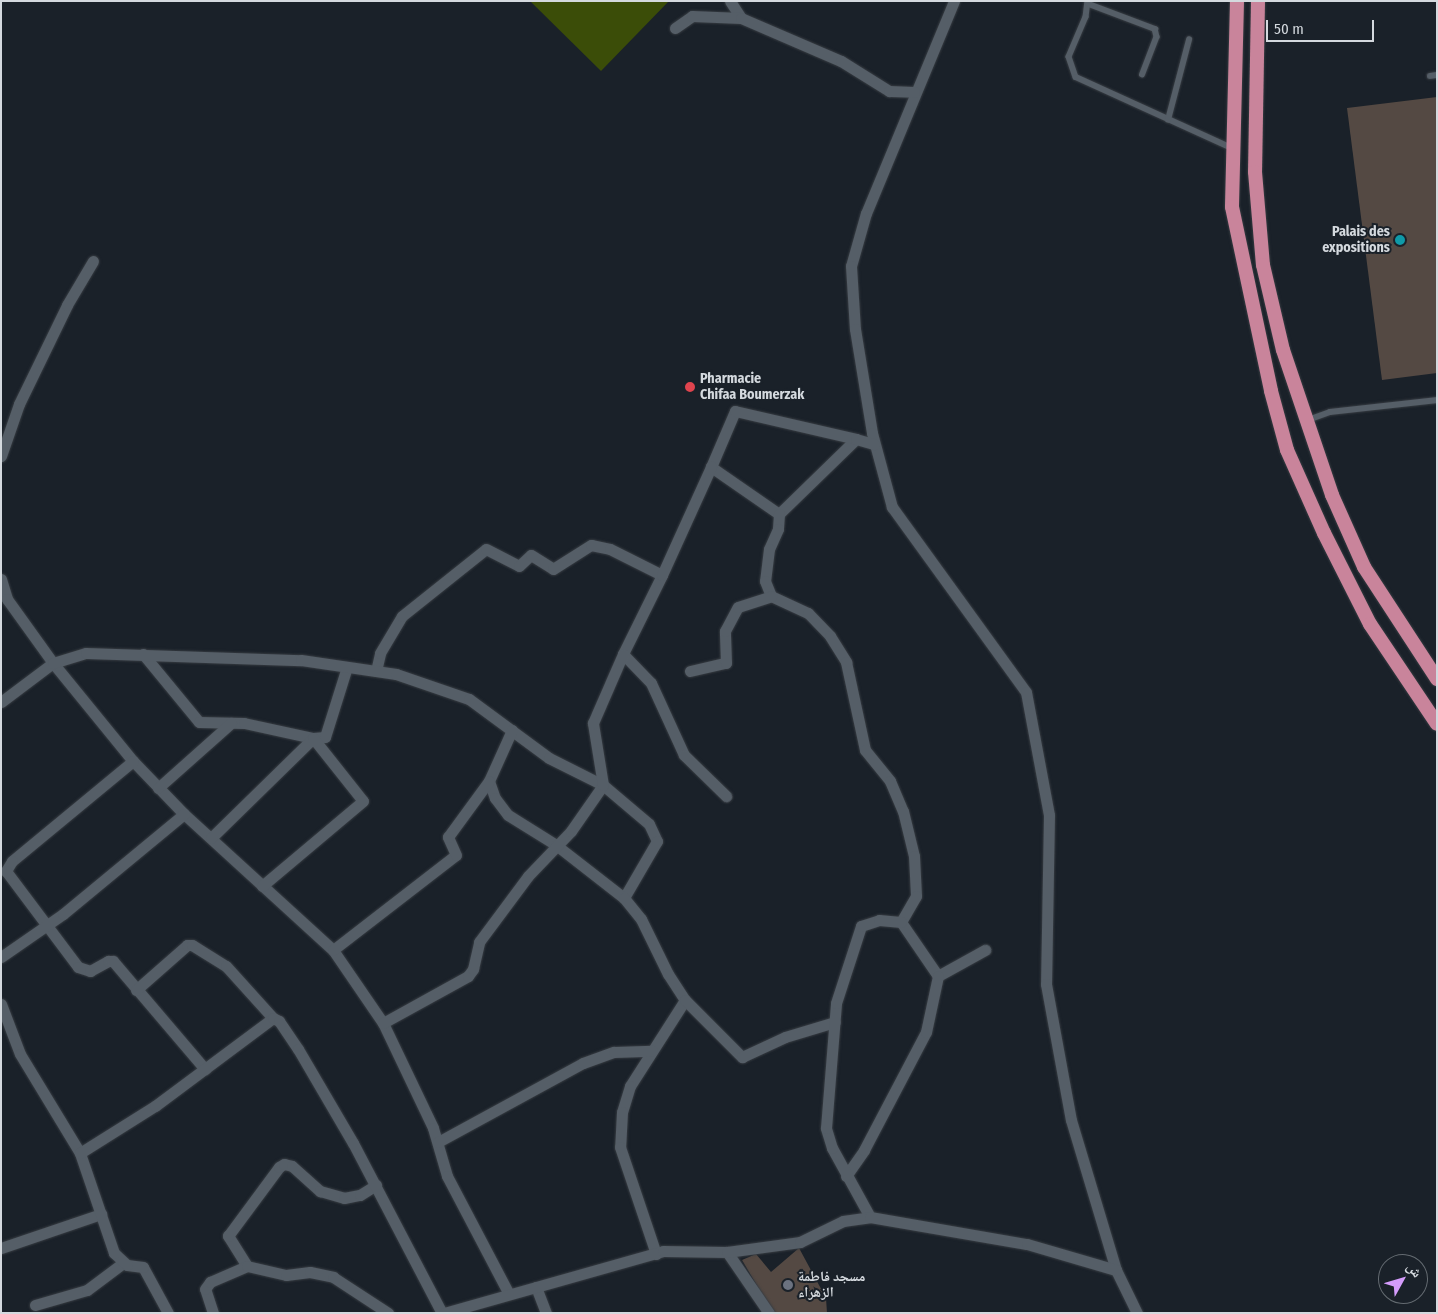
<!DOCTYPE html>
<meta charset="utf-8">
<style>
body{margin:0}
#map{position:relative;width:1438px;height:1314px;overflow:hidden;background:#1a2129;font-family:"Fira Sans Condensed","Noto Naskh Arabic",sans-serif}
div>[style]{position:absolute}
.green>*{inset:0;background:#3b4d08}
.building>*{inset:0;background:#544943}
.roads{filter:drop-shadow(0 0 1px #373c42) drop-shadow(0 0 1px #373c42)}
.service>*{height:5.5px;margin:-2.75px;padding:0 2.75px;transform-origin:2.75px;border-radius:2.75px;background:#555e67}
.minor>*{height:11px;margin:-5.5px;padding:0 5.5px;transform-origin:5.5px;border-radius:5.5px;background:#555e67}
.trunk>*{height:14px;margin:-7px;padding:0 7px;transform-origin:7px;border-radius:7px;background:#c9849b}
.dots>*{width:14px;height:14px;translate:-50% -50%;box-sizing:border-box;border:2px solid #1a2129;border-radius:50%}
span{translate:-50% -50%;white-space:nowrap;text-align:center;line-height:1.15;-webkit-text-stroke:4px #1a2129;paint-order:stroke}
.poi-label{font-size:14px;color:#d4d9de;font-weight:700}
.right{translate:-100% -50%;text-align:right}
.left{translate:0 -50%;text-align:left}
.frame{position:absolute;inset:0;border:2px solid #d4d9de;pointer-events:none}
.north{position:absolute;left:1378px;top:1254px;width:50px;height:50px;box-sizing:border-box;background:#1a2129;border:1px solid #646b71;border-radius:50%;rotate:51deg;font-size:14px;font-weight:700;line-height:20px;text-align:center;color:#d4d9de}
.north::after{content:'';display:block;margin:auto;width:18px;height:22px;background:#d49cfb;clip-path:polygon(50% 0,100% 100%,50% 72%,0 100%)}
.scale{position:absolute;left:1266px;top:20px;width:108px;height:22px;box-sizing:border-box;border:2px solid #d4d9de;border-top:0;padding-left:6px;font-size:15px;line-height:18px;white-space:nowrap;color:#d4d9de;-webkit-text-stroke:4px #1a2129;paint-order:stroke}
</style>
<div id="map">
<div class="green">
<i style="clip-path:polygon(530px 1px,669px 1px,601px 71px)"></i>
</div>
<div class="building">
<i style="clip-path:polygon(1437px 97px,1437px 373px,1382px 380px,1347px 108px)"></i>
<i style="clip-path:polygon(799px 1248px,826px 1298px,827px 1313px,773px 1313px,742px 1260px,756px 1254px,771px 1272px)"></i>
</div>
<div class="roads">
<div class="service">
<i style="left:1088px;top:1px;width:16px;rotate:97deg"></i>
<i style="left:1086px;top:17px;width:43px;rotate:113deg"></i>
<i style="left:1069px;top:57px;width:21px;rotate:71deg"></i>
<i style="left:1076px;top:77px;width:171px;rotate:24.5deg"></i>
<i style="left:1089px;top:4px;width:71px;rotate:20.7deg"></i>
<i style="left:1155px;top:29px;width:8px;rotate:76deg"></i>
<i style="left:1157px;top:37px;width:40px;rotate:111deg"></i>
<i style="left:1430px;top:76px;width:7px;rotate:-8deg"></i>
<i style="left:1168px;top:120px;width:83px;rotate:-75.3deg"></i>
<i style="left:1308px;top:420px;width:23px;rotate:-20deg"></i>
<i style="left:1330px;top:412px;width:108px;rotate:-6.4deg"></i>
</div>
<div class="minor">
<i style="left:730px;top:1px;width:20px;rotate:57deg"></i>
<i style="left:954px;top:1px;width:230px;rotate:112.5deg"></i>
<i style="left:866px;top:213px;width:55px;rotate:105.8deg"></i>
<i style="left:851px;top:266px;width:63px;rotate:86.4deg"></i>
<i style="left:855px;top:329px;width:105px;rotate:80.7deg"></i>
<i style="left:872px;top:433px;width:77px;rotate:74.9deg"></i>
<i style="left:892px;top:507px;width:228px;rotate:54.1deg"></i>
<i style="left:1026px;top:692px;width:125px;rotate:79.4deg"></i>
<i style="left:1049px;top:815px;width:169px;rotate:91deg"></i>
<i style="left:1046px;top:984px;width:138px;rotate:79.6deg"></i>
<i style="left:1071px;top:1120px;width:157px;rotate:73.3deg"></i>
<i style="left:1116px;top:1270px;width:48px;rotate:64deg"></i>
<i style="left:675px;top:28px;width:21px;rotate:-35deg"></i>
<i style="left:692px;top:16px;width:49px;rotate:2.3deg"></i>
<i style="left:741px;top:18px;width:109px;rotate:23.3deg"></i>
<i style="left:841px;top:61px;width:57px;rotate:32deg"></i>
<i style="left:889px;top:91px;width:25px;rotate:2deg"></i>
<i style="left:856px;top:439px;width:107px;rotate:135.8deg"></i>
<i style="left:779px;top:514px;width:83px;rotate:-145.3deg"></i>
<i style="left:711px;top:467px;width:61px;rotate:-66.8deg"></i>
<i style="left:735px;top:411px;width:124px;rotate:13deg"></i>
<i style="left:856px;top:439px;width:19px;rotate:16deg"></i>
<i style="left:1px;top:456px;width:55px;rotate:-70.9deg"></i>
<i style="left:19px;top:404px;width:110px;rotate:-64.1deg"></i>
<i style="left:67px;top:305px;width:51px;rotate:-59.4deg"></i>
<i style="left:779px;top:514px;width:15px;rotate:94deg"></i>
<i style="left:778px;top:529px;width:22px;rotate:114deg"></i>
<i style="left:769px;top:549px;width:32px;rotate:97deg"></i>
<i style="left:765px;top:581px;width:16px;rotate:68deg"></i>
<i style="left:771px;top:596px;width:41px;rotate:24.7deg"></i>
<i style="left:808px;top:613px;width:32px;rotate:46deg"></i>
<i style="left:830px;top:636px;width:31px;rotate:58deg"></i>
<i style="left:846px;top:662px;width:90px;rotate:77.8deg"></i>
<i style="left:865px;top:750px;width:40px;rotate:51deg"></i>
<i style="left:890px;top:781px;width:33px;rotate:67deg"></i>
<i style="left:903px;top:811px;width:46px;rotate:76.3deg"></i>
<i style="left:914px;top:856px;width:40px;rotate:87.1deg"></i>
<i style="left:916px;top:896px;width:30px;rotate:120deg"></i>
<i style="left:901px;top:922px;width:65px;rotate:55.6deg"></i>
<i style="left:938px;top:976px;width:54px;rotate:-29deg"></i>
<i style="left:662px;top:575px;width:88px;rotate:116.3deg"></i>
<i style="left:623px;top:654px;width:40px;rotate:46deg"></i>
<i style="left:651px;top:683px;width:79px;rotate:65.4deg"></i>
<i style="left:684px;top:755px;width:59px;rotate:44.3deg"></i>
<i style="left:1px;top:579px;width:21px;rotate:73deg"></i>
<i style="left:7px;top:599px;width:79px;rotate:54.3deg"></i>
<i style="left:53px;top:663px;width:127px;rotate:50.8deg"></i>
<i style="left:133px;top:761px;width:74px;rotate:46.1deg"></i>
<i style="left:184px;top:814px;width:202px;rotate:42.4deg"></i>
<i style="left:333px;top:950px;width:88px;rotate:55.6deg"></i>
<i style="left:383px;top:1023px;width:116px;rotate:64.5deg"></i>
<i style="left:433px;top:1128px;width:50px;rotate:73.7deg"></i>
<i style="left:447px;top:1176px;width:133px;rotate:62.3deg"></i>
<i style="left:143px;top:654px;width:88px;rotate:50.5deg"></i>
<i style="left:199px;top:722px;width:45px;rotate:1.3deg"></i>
<i style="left:244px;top:723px;width:71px;rotate:12.3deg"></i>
<i style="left:313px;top:738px;width:12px;rotate:-5deg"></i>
<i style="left:325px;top:737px;width:73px;rotate:-72.6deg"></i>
<i style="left:376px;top:671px;width:18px;rotate:-77deg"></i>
<i style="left:380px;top:653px;width:43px;rotate:-59.3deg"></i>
<i style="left:402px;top:616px;width:107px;rotate:-38.6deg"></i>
<i style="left:486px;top:549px;width:37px;rotate:27deg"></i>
<i style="left:519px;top:566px;width:16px;rotate:-43deg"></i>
<i style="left:531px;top:555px;width:26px;rotate:32deg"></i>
<i style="left:553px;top:569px;width:45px;rotate:-32.3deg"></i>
<i style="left:591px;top:545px;width:19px;rotate:12deg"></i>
<i style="left:610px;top:549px;width:58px;rotate:26.6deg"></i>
<i style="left:662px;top:575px;width:119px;rotate:-65.6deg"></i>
<i style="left:690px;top:671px;width:37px;rotate:-13deg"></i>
<i style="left:726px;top:663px;width:32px;rotate:-92deg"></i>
<i style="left:725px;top:631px;width:27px;rotate:-62deg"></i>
<i style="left:738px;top:607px;width:35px;rotate:-18deg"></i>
<i style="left:1px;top:702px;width:65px;rotate:-36.9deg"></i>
<i style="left:53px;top:663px;width:34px;rotate:-17deg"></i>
<i style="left:86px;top:653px;width:215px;rotate:1.9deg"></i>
<i style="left:301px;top:660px;width:96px;rotate:8.4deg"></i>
<i style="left:396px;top:674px;width:77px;rotate:18.9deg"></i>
<i style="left:469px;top:699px;width:99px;rotate:36.4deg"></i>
<i style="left:549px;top:758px;width:60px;rotate:26.6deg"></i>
<i style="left:603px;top:785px;width:60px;rotate:40.3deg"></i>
<i style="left:649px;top:824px;width:19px;rotate:65deg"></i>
<i style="left:657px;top:841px;width:66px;rotate:120.1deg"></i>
<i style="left:512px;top:730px;width:56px;rotate:114.3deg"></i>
<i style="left:489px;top:781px;width:18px;rotate:71deg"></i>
<i style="left:495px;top:798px;width:21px;rotate:53deg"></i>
<i style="left:508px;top:815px;width:57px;rotate:32deg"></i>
<i style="left:556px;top:845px;width:86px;rotate:37.9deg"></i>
<i style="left:624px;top:898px;width:27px;rotate:51deg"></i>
<i style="left:641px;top:919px;width:61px;rotate:63.9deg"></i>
<i style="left:668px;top:974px;width:31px;rotate:57deg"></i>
<i style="left:685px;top:1000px;width:102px;rotate:122.6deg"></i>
<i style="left:630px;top:1086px;width:27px;rotate:107deg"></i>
<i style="left:622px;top:1112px;width:35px;rotate:93deg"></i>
<i style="left:620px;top:1147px;width:113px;rotate:71.4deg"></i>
<i style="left:133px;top:761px;width:157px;rotate:140.4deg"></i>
<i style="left:12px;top:861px;width:12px;rotate:121deg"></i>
<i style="left:6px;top:871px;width:120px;rotate:53.1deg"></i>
<i style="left:78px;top:967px;width:13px;rotate:18deg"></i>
<i style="left:90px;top:971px;width:21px;rotate:-29deg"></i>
<i style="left:108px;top:961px;width:5px"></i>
<i style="left:113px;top:961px;width:142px;rotate:49.6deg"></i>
<i style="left:158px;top:788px;width:98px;rotate:-41.7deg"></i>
<i style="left:211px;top:838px;width:143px;rotate:-44.4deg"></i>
<i style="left:313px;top:738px;width:80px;rotate:51.6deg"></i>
<i style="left:363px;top:801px;width:132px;rotate:139.9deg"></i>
<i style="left:333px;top:950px;width:155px;rotate:-37.7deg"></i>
<i style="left:456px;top:855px;width:20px;rotate:-114deg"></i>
<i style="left:448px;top:837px;width:69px;rotate:-53.8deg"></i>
<i style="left:1px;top:957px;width:75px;rotate:-34.7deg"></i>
<i style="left:63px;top:914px;width:157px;rotate:-39.6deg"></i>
<i style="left:136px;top:990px;width:68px;rotate:-41.4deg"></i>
<i style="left:187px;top:945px;width:5px"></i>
<i style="left:192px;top:945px;width:40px;rotate:32deg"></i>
<i style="left:226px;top:966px;width:70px;rotate:47.9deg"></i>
<i style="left:685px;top:1000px;width:81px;rotate:45deg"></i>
<i style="left:742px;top:1057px;width:47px;rotate:-24.9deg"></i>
<i style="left:785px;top:1037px;width:52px;rotate:-16.7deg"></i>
<i style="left:1px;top:1004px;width:53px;rotate:69.2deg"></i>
<i style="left:20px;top:1054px;width:116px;rotate:58.8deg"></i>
<i style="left:383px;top:1023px;width:97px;rotate:-28.9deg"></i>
<i style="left:468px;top:976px;width:9px;rotate:-54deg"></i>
<i style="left:473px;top:969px;width:28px;rotate:-77deg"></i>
<i style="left:479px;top:942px;width:82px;rotate:-53.4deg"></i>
<i style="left:528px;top:876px;width:62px;rotate:-46.3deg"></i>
<i style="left:571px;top:831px;width:56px;rotate:-55.2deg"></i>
<i style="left:603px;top:785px;width:63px;rotate:-99.2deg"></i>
<i style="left:593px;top:723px;width:75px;rotate:-66.5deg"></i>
<i style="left:438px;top:1142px;width:165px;rotate:-28.6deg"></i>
<i style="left:583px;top:1063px;width:33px;rotate:-20deg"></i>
<i style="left:614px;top:1052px;width:38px;rotate:-2deg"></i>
<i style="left:846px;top:1176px;width:32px;rotate:-55deg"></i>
<i style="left:864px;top:1150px;width:133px;rotate:-62.3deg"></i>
<i style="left:926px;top:1032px;width:57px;rotate:-77.9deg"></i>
<i style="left:870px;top:1217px;width:79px;rotate:-118.8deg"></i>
<i style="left:832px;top:1148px;width:21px;rotate:-107deg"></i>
<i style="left:826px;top:1128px;width:125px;rotate:-85.4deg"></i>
<i style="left:836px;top:1003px;width:81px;rotate:-72deg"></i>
<i style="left:861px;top:926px;width:19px;rotate:-18deg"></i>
<i style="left:879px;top:920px;width:22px;rotate:5deg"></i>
<i style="left:1px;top:1248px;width:106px;rotate:-18.8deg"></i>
<i style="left:727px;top:1252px;width:74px;rotate:55.5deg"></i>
<i style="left:247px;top:1266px;width:36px;rotate:-122deg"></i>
<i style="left:228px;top:1236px;width:86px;rotate:-53.5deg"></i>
<i style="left:279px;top:1167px;width:6px;rotate:-31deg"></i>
<i style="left:284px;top:1164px;width:8px;rotate:14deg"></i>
<i style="left:292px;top:1166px;width:38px;rotate:42deg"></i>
<i style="left:320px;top:1191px;width:25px;rotate:16deg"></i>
<i style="left:344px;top:1198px;width:16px;rotate:-11deg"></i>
<i style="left:360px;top:1195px;width:19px;rotate:-32deg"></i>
<i style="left:536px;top:1287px;width:28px;rotate:69deg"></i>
<i style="left:35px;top:1305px;width:54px;rotate:-16.1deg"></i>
<i style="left:87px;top:1290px;width:45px;rotate:-36.9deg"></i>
<i style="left:168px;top:1313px;width:52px;rotate:-118.5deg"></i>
<i style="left:143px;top:1267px;width:16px;rotate:-173deg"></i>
<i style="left:127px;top:1265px;width:18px;rotate:-137deg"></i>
<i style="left:114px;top:1253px;width:106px;rotate:-108.8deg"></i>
<i style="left:80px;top:1153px;width:89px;rotate:-32.1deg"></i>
<i style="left:155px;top:1106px;width:147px;rotate:-36.7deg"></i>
<i style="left:273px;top:1018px;width:7px;rotate:27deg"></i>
<i style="left:279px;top:1021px;width:34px;rotate:56deg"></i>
<i style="left:298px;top:1049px;width:109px;rotate:59.7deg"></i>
<i style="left:353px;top:1143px;width:192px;rotate:62.4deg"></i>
<i style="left:213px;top:1313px;width:25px;rotate:-108deg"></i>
<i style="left:205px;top:1289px;width:9px;rotate:-54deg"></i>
<i style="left:210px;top:1282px;width:40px;rotate:-23.4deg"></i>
<i style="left:247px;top:1266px;width:40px;rotate:13deg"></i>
<i style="left:286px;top:1275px;width:24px;rotate:-7deg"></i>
<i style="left:310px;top:1272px;width:24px;rotate:12deg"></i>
<i style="left:333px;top:1277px;width:66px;rotate:33.2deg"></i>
<i style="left:444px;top:1313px;width:228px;rotate:-15.8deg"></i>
<i style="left:663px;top:1251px;width:64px;rotate:0.9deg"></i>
<i style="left:727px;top:1252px;width:74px;rotate:-7.8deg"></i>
<i style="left:800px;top:1242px;width:48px;rotate:-26deg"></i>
<i style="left:843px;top:1221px;width:27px;rotate:-8deg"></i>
<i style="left:870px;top:1217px;width:159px;rotate:9.8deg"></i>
<i style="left:1027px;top:1244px;width:93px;rotate:16.3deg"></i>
</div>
<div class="trunk">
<i style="left:1237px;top:1px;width:206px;rotate:91.4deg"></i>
<i style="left:1232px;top:207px;width:188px;rotate:78deg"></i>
<i style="left:1271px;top:391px;width:61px;rotate:74.8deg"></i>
<i style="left:1287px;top:450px;width:91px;rotate:66deg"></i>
<i style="left:1324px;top:533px;width:102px;rotate:63.2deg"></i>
<i style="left:1370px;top:624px;width:120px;rotate:56.2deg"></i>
<i style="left:1258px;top:1px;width:171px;rotate:91deg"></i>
<i style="left:1255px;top:172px;width:93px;rotate:85.1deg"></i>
<i style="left:1263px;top:265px;width:87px;rotate:76.8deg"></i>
<i style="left:1283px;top:350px;width:153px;rotate:71.3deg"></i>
<i style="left:1332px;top:495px;width:79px;rotate:66deg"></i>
<i style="left:1364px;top:567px;width:134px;rotate:56.9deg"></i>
</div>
</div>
<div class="dots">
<i style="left:1400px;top:240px;background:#0f9aa8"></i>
<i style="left:690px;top:387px;background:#e0444e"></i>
<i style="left:788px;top:1285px;background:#6b7280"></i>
</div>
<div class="poi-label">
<span class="right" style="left:1390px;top:240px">Palais des<br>expositions</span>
<span class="left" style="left:700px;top:387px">Pharmacie<br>Chifaa Boumerzak</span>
<span class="left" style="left:798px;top:1285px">مسجد فاطمة<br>الزهراء</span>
</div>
<div class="frame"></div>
<div class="north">ش</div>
<div class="scale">50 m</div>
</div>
